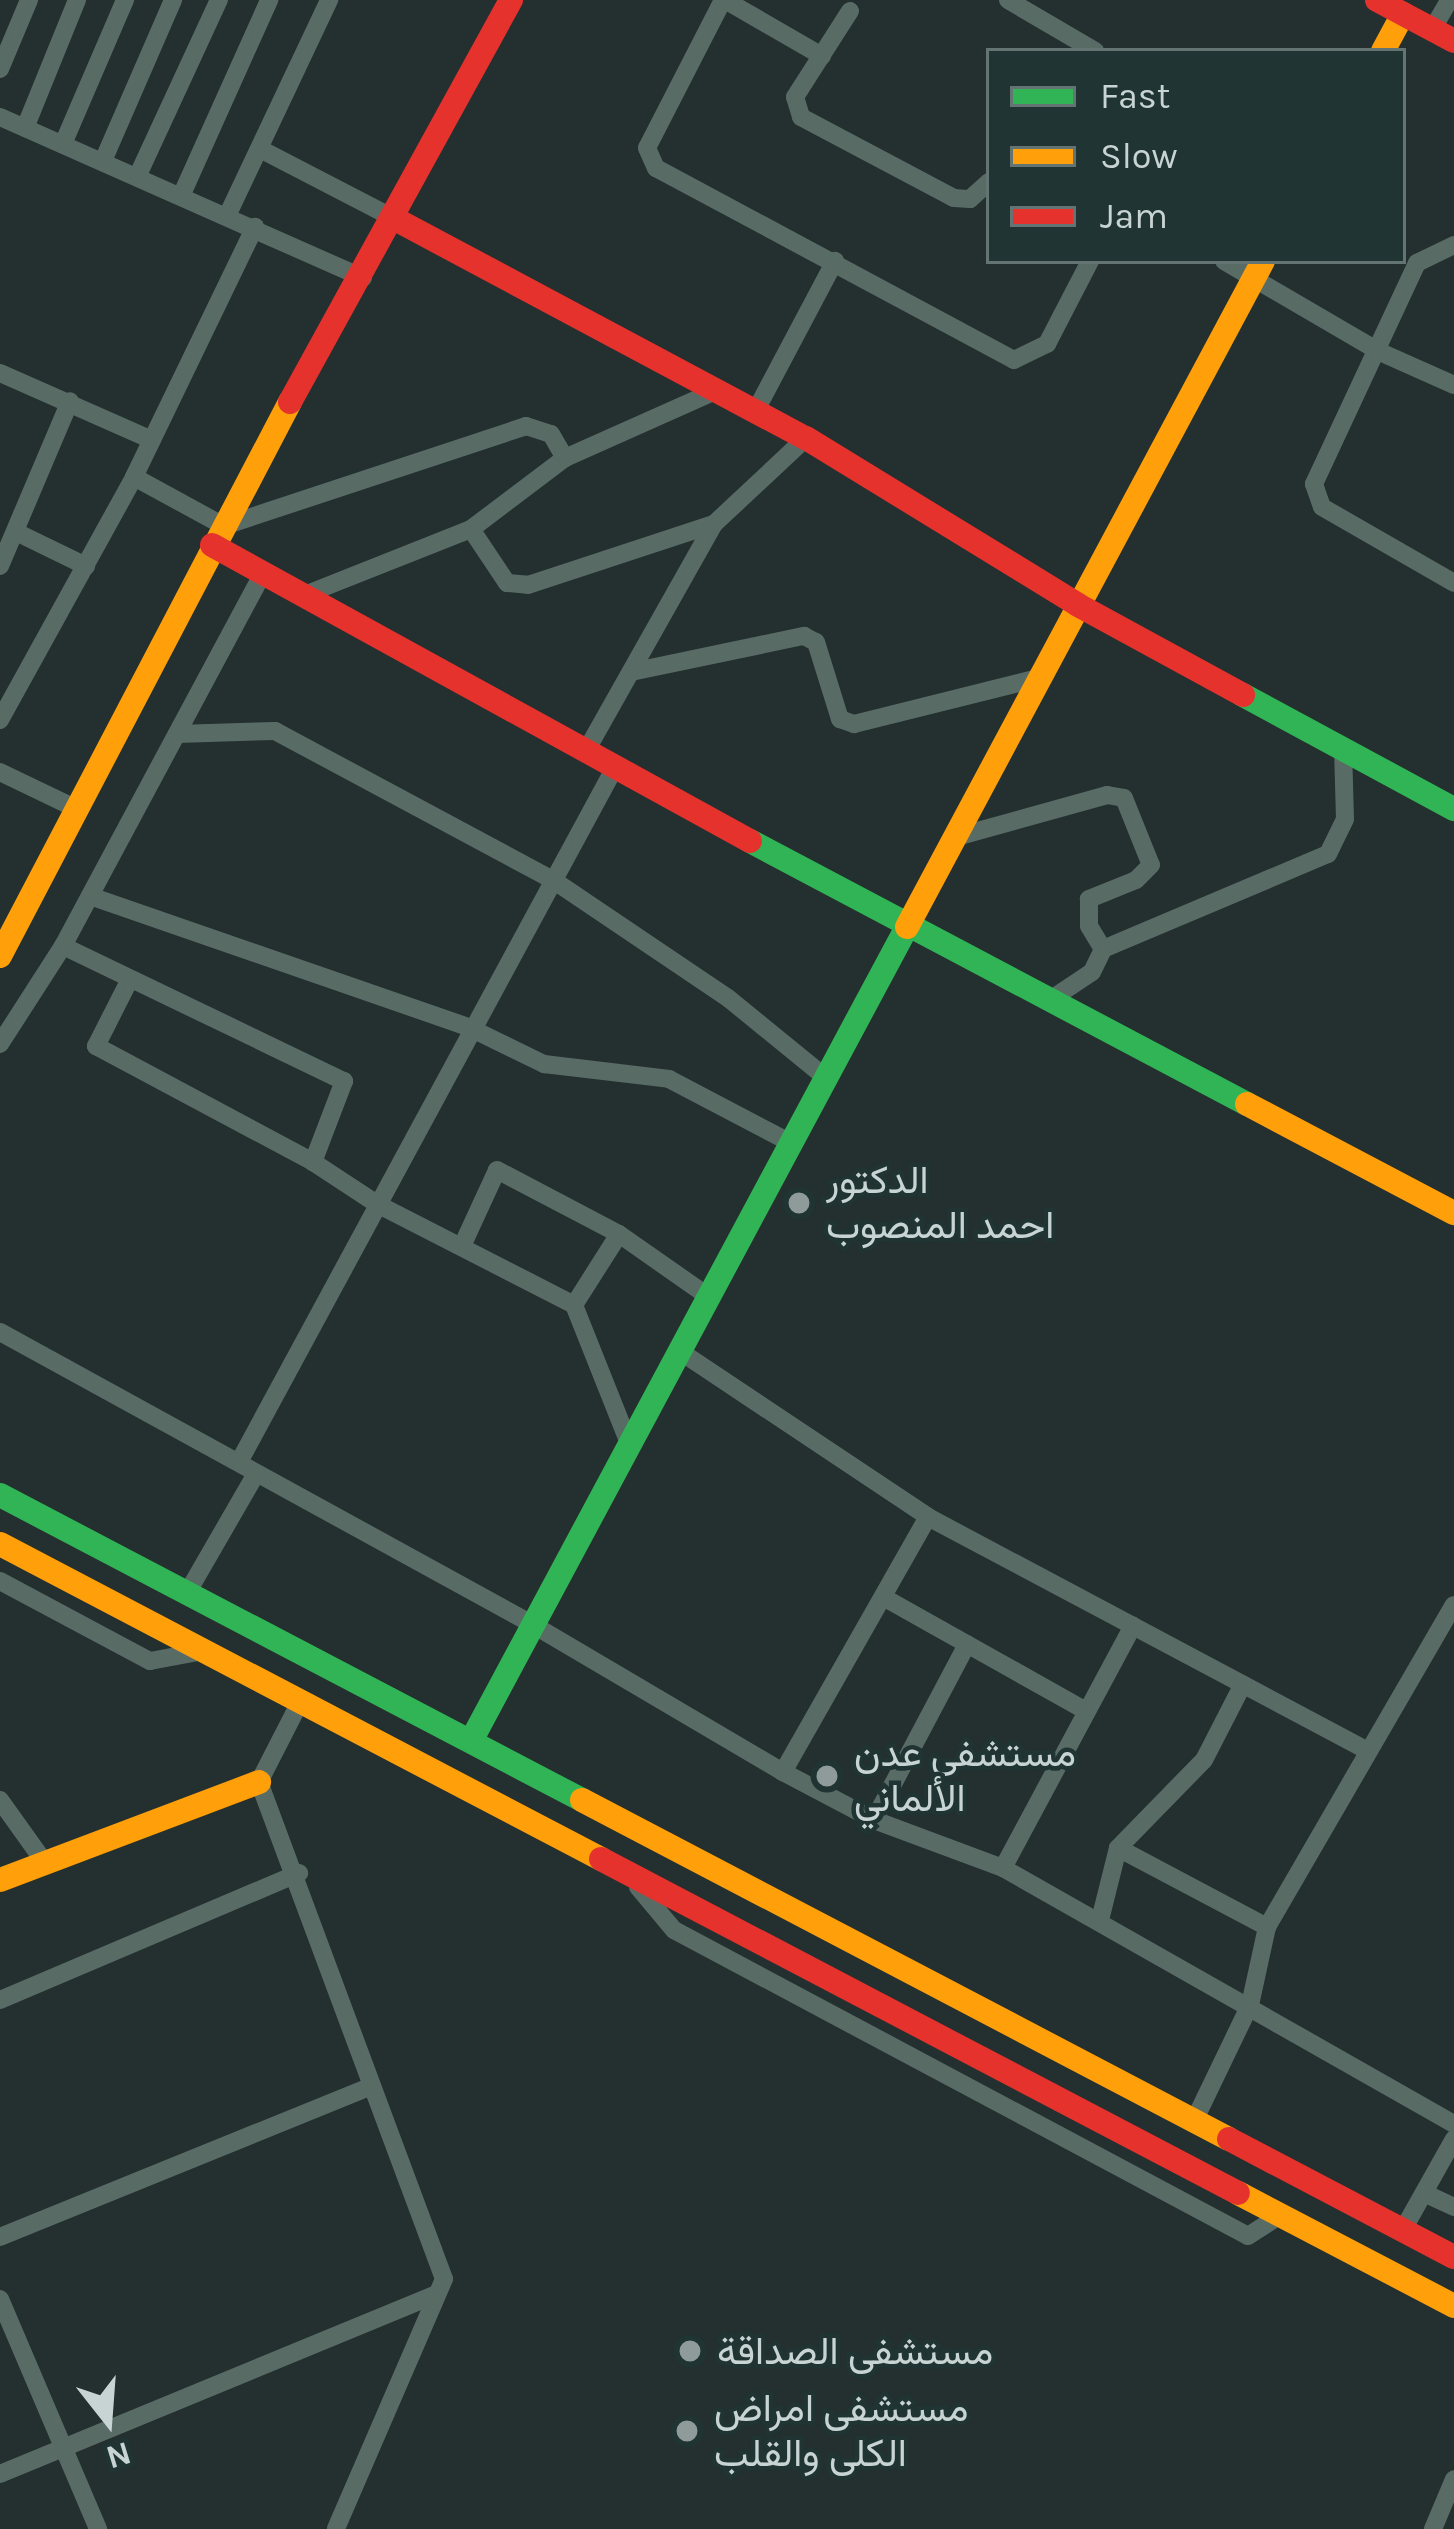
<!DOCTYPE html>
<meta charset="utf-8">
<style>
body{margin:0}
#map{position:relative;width:1454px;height:2529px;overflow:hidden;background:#242f2f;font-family:Karla,Vazirmatn,sans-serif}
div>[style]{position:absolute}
.street>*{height:18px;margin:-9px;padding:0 9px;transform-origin:9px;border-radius:9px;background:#586c65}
.fast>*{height:24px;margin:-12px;padding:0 12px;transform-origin:12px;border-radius:12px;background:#30b455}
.slow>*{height:24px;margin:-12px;padding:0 12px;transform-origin:12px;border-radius:12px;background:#ff9f0a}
.jam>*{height:24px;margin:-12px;padding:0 12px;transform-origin:12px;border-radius:12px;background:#e5322d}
.dots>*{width:33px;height:33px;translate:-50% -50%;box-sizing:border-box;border:6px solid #1f3433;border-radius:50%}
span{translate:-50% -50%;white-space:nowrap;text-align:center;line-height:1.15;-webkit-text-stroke:9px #1f3433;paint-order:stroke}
.poi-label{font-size:39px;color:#c8d4d3}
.left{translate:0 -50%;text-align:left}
.legend{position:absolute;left:986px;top:48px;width:420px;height:216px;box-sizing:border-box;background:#1f3433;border:3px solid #637473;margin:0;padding:15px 21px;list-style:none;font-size:36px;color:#c8d4d3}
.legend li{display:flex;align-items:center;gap:24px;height:60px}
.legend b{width:60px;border:3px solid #637473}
.north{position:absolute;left:48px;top:2361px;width:120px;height:120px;-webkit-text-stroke:9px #1f3433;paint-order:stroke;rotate:163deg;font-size:33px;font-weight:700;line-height:48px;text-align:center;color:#c8d4d3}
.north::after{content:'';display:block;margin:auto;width:42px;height:54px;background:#c8d4d3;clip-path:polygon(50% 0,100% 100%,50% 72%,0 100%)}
</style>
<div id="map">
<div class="street">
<i style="left:723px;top:0;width:166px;rotate:117.2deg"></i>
<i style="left:647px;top:148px;width:22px;rotate:66deg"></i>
<i style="left:656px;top:168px;width:406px;rotate:28.2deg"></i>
<i style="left:1014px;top:360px;width:37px;rotate:-26deg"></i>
<i style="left:1047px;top:344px;width:93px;rotate:-62.6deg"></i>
<i style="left:725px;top:0;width:112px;rotate:30deg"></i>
<i style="left:1008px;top:0;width:101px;rotate:30.4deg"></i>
<i style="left:850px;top:11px;width:102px;rotate:122.6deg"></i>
<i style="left:795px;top:97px;width:21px;rotate:73deg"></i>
<i style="left:801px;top:117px;width:173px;rotate:27.9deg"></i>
<i style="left:954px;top:198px;width:16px;rotate:4deg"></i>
<i style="left:970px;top:199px;width:25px;rotate:-42deg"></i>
<i style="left:1432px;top:30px;width:34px;rotate:-60deg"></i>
<i style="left:0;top:69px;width:75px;rotate:-67.2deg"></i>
<i style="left:0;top:117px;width:397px;rotate:23.9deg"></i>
<i style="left:25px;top:128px;width:138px;rotate:-67.9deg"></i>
<i style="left:63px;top:144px;width:157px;rotate:-66.7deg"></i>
<i style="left:262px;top:150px;width:150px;rotate:27.4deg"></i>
<i style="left:103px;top:161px;width:176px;rotate:-66.5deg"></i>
<i style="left:138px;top:175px;width:193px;rotate:-65.2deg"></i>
<i style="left:182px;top:194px;width:213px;rotate:-65.8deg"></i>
<i style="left:228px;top:214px;width:237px;rotate:-64.7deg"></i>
<i style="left:1454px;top:245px;width:41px;rotate:154.1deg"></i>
<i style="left:1417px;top:263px;width:244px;rotate:115deg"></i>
<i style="left:1314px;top:484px;width:24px;rotate:71deg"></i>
<i style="left:1322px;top:507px;width:152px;rotate:29.9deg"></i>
<i style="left:1224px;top:261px;width:181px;rotate:30.3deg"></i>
<i style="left:1380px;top:352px;width:81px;rotate:24deg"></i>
<i style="left:0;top:373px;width:166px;rotate:23.8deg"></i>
<i style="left:755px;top:412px;width:171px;rotate:-62.1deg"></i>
<i style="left:134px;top:477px;width:102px;rotate:28.6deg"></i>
<i style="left:224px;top:526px;width:318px;rotate:-18.3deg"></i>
<i style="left:526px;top:426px;width:26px;rotate:18deg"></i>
<i style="left:551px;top:434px;width:28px;rotate:60deg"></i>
<i style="left:471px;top:529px;width:65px;rotate:56.3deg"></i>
<i style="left:507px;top:583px;width:21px;rotate:5deg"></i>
<i style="left:528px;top:585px;width:196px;rotate:-18.2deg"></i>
<i style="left:16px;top:532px;width:78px;rotate:25.9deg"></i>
<i style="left:0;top:566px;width:179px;rotate:-67deg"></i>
<i style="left:307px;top:594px;width:176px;rotate:-21.6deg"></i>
<i style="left:471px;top:529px;width:118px;rotate:-37.1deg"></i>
<i style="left:565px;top:458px;width:167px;rotate:-24deg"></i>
<i style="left:631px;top:672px;width:177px;rotate:-11.8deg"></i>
<i style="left:804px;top:636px;width:13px;rotate:27deg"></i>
<i style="left:816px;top:642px;width:81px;rotate:72.7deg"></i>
<i style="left:840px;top:719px;width:15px;rotate:20deg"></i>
<i style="left:854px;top:724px;width:191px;rotate:-14deg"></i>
<i style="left:0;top:720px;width:277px;rotate:-61.1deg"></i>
<i style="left:134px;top:477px;width:278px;rotate:-64.2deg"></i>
<i style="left:177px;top:734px;width:98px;rotate:-1.8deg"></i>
<i style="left:275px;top:731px;width:315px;rotate:28.2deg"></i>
<i style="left:553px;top:880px;width:211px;rotate:34deg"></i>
<i style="left:728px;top:998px;width:127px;rotate:39.2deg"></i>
<i style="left:586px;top:751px;width:261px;rotate:-60.6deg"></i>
<i style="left:714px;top:524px;width:126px;rotate:-43.1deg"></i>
<i style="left:0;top:772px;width:88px;rotate:25.7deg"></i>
<i style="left:956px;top:837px;width:157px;rotate:-15.5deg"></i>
<i style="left:1107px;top:795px;width:17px;rotate:10deg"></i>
<i style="left:1124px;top:798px;width:72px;rotate:68.1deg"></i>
<i style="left:1151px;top:865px;width:21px;rotate:135deg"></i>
<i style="left:1136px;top:880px;width:51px;rotate:158deg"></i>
<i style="left:1089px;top:899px;width:27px;rotate:90deg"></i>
<i style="left:1089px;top:926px;width:27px;rotate:59deg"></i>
<i style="left:90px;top:896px;width:400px;rotate:19.1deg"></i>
<i style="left:468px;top:1027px;width:85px;rotate:26deg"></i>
<i style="left:544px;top:1064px;width:126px;rotate:6.8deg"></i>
<i style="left:669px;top:1079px;width:140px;rotate:27.7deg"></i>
<i style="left:63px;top:946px;width:312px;rotate:25.7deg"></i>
<i style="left:344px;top:1081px;width:87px;rotate:110.9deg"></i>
<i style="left:128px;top:983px;width:71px;rotate:116.9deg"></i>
<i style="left:96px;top:1046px;width:246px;rotate:28.1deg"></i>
<i style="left:313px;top:1162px;width:77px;rotate:33.3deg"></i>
<i style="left:377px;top:1204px;width:221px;rotate:27.1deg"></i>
<i style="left:574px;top:1305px;width:84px;rotate:-57.6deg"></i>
<i style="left:1050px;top:1000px;width:50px;rotate:-33.7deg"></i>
<i style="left:1092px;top:972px;width:25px;rotate:-64deg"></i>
<i style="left:1103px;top:949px;width:244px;rotate:-22.9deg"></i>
<i style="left:1328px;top:854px;width:39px;rotate:-64deg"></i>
<i style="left:1345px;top:819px;width:70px;rotate:-91.6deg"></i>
<i style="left:0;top:1044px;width:117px;rotate:-57.3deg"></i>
<i style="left:63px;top:946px;width:425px;rotate:-61.8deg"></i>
<i style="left:463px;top:1244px;width:81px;rotate:-65.3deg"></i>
<i style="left:497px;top:1170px;width:138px;rotate:27.7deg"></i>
<i style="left:619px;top:1234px;width:110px;rotate:35deg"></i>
<i style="left:574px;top:1305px;width:152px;rotate:68.3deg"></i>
<i style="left:0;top:1332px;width:605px;rotate:28.77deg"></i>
<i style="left:530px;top:1623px;width:294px;rotate:30.5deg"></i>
<i style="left:783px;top:1772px;width:103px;rotate:27.8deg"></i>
<i style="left:874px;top:1820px;width:138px;rotate:20.4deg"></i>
<i style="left:1003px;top:1868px;width:519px;rotate:29.58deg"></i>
<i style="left:684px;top:1354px;width:293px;rotate:33.7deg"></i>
<i style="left:928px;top:1517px;width:496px;rotate:28deg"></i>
<i style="left:239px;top:1462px;width:788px;rotate:-61.58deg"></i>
<i style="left:0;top:1581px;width:170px;rotate:28.1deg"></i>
<i style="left:150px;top:1661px;width:49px;rotate:-10.6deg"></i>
<i style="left:186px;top:1595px;width:140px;rotate:-60deg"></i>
<i style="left:883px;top:1597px;width:233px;rotate:29.3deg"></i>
<i style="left:301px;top:1700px;width:92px;rotate:117.1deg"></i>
<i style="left:259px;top:1782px;width:530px;rotate:69.58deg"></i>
<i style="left:444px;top:2279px;width:272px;rotate:113.4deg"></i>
<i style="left:783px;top:1772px;width:293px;rotate:-60.4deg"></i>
<i style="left:0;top:1800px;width:74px;rotate:54.4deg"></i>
<i style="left:874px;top:1820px;width:199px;rotate:-62.1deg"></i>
<i style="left:1118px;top:1848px;width:169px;rotate:27.9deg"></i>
<i style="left:1003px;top:1868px;width:275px;rotate:-61.8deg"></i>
<i style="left:638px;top:1887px;width:56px;rotate:50.1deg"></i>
<i style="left:674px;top:1930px;width:650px;rotate:28.06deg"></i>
<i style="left:1248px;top:2236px;width:38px;rotate:-33deg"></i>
<i style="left:1100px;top:1920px;width:74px;rotate:-76deg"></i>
<i style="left:1118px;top:1848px;width:123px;rotate:-45.7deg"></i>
<i style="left:1204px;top:1760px;width:85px;rotate:-62.8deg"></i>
<i style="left:0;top:2000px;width:325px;rotate:-23deg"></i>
<i style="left:1196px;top:2117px;width:124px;rotate:-64.3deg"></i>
<i style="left:1250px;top:2005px;width:80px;rotate:-77.7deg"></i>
<i style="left:1267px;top:1927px;width:372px;rotate:-59.9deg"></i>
<i style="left:1424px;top:2193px;width:33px;rotate:25deg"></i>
<i style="left:1404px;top:2228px;width:102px;rotate:-60.7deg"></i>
<i style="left:0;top:2237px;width:398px;rotate:-22.1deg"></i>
<i style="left:0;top:2299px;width:250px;rotate:66.9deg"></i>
<i style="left:0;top:2474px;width:473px;rotate:-22.4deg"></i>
<i style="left:1433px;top:2529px;width:54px;rotate:-67.2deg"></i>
</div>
<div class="fast">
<i style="left:1243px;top:695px;width:240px;rotate:28.4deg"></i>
<i style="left:750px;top:841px;width:562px;rotate:27.89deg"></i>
<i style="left:0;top:1495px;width:657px;rotate:27.66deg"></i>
<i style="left:471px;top:1741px;width:923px;rotate:-61.83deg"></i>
</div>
<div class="slow">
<i style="left:1383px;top:51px;width:42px;rotate:-61.6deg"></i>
<i style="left:907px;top:927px;width:755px;rotate:-61.87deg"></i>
<i style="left:0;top:956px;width:625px;rotate:-62.37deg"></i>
<i style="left:1247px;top:1104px;width:234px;rotate:27.8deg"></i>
<i style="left:0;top:1544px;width:679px;rotate:27.66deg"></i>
<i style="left:582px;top:1800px;width:730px;rotate:27.65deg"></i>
<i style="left:0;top:1880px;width:277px;rotate:-20.7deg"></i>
<i style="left:1238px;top:2193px;width:244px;rotate:27.6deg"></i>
</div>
<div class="jam">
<i style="left:1377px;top:0;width:87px;rotate:28deg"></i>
<i style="left:395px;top:219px;width:466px;rotate:28.1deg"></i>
<i style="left:806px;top:438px;width:319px;rotate:31.5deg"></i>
<i style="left:1078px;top:605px;width:188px;rotate:28.6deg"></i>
<i style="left:290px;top:402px;width:459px;rotate:-61.2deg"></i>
<i style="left:212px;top:545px;width:614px;rotate:28.82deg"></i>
<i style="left:601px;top:1859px;width:719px;rotate:27.67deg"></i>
<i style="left:1229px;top:2139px;width:254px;rotate:27.7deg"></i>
</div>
<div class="dots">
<i style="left:799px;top:1203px;background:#8f9a9a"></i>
<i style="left:827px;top:1776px;background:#8f9a9a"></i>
<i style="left:690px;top:2351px;background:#8f9a9a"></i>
<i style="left:687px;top:2431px;background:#8f9a9a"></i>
</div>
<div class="poi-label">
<span class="left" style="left:826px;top:1203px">الدكتور<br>احمد المنصوب</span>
<span class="left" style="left:854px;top:1776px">مستشفى عدن<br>الألماني</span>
<span class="left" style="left:717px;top:2351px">مستشفى الصداقة</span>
<span class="left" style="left:714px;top:2431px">مستشفى امراض<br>الكلى والقلب</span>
</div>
<ul class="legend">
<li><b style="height:15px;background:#30b455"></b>Fast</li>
<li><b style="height:15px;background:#ff9f0a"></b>Slow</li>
<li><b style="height:15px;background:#e5322d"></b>Jam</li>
</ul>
<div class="north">N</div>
</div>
